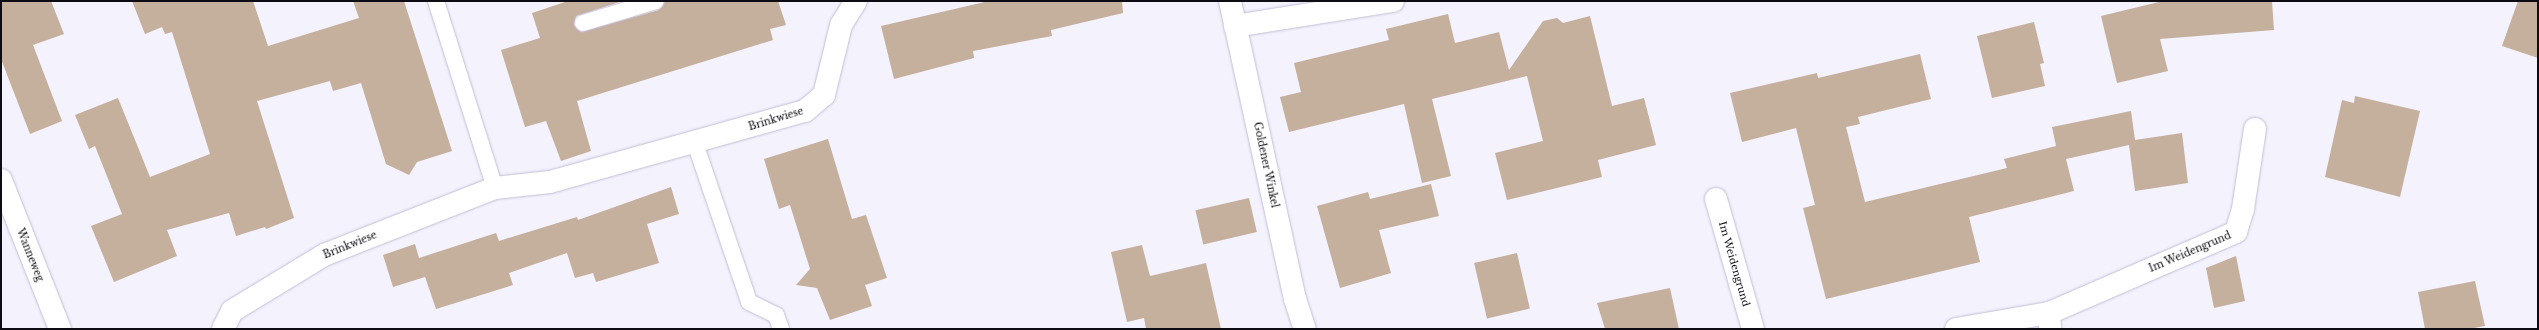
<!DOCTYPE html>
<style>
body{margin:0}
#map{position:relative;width:2539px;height:330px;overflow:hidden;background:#f4f2fd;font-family:"Libre Baskerville",serif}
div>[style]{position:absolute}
.building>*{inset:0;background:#c5af9d;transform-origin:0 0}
.roads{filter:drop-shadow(0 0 1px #c3bdd6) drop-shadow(0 0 1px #c3bdd6)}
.service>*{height:16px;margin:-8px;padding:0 8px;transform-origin:8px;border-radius:8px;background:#fff}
.minor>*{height:22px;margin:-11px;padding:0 11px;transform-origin:11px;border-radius:11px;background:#fff}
span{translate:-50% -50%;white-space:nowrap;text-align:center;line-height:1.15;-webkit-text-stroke:3.5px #fff;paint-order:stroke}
.street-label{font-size:10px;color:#0d0b13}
.frame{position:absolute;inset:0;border:2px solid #0d0b13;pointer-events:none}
</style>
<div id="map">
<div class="building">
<i style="clip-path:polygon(1px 1px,51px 1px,64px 34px,33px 45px,62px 121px,30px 134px,1px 59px)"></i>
<i style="clip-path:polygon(132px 1px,253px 1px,268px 46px,359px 18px,353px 1px,404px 1px,452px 151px,417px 162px,409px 175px,386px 164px,361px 83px,333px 91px,330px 81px,257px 101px,294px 218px,266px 229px,265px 227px,236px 236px,229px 213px,167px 230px,177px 256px,114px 282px,91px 226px,122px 214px,95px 146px,89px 149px,75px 115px,118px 98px,150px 177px,210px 154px,172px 32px,165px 34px,162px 27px,145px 34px)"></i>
<i style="clip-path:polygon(568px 1px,623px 1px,576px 16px,574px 25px,581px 32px,659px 10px,665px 1px,778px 1px,786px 25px,770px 29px,773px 40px,577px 101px,591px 151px,561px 161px,546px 121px,525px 127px,501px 50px,540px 38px,532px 13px)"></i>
<i style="clip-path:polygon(989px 1px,1122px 1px,1123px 13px,1051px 30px,1052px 36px,973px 51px,974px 58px,894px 79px,881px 26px)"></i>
<i style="clip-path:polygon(2163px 1px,2272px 1px,2274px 30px,2160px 39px,2168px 71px,2117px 83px,2101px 16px)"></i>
<i style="clip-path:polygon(2518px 1px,2538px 1px,2538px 58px,2502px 46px)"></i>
<i style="clip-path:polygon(1448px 14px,1455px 43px,1499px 32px,1509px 70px,1543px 21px,1557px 18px,1563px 23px,1590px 16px,1612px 106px,1644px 98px,1656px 145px,1598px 160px,1602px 177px,1507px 200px,1495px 153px,1543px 141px,1527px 76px,1432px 99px,1451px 176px,1422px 183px,1404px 104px,1289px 132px,1280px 97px,1301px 92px,1294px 63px,1389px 40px,1386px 29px)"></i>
<i style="clip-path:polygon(2034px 22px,2044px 63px,2040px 64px,2045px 86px,1992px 98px,1977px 36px)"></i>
<i style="clip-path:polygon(1920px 54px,1931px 99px,1858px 117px,1860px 124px,1846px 127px,1865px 202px,2007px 168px,2004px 159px,2056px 146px,2052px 127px,2131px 111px,2135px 140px,2182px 133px,2188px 183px,2135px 191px,2129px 145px,2066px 159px,2074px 191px,1969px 217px,1980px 262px,1826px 299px,1803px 208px,1815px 205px,1796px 128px,1742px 142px,1730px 93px,1817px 73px,1818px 78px)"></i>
<i style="clip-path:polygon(2355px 96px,2420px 111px,2400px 197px,2325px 177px,2342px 100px,2354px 103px)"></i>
<i style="clip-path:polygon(828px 139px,852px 219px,866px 215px,887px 278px,865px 285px,872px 306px,830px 320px,817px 288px,796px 285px,810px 269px,790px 205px,779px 209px,764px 159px)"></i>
<i style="clip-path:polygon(1431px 184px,1439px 216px,1379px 230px,1391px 273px,1340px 288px,1317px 206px,1368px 192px,1370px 199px)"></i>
<i style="clip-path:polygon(671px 187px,679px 214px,647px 224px,659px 263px,596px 282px,593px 273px,575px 278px,567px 253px,509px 273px,513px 285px,436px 309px,421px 265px,425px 277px,393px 287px,383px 255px,415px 244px,419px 258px,496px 233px,499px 241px,577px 217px,578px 220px)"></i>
<i style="left:1249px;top:198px;width:35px;height:55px;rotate:77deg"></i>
<i style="clip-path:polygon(1142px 245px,1150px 276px,1206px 263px,1221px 329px,1146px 329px,1144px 318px,1127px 322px,1111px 252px)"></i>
<i style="left:1517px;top:253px;width:57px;height:44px;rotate:77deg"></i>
<i style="clip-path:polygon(2236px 256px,2245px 301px,2214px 308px,2206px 268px)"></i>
<i style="clip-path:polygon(2475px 281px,2485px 326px,2468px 329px,2425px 329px,2418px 292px)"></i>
<i style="clip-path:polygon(1670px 288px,1679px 329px,1605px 329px,1597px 303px)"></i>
</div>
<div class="roads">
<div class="service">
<i style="left:436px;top:1px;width:196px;rotate:72.5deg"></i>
<i style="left:583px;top:23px;width:76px;rotate:-16.8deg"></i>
<i style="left:695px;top:143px;width:168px;rotate:71.2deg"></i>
<i style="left:749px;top:302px;width:30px;rotate:26deg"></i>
<i style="left:776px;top:315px;width:15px;rotate:70deg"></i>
</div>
<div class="minor">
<i style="left:1230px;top:1px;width:305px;rotate:77.7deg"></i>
<i style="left:1295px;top:299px;width:32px;rotate:72deg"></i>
<i style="left:1235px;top:26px;width:160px;rotate:-9deg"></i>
<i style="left:1px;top:180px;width:160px;rotate:68.4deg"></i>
<i style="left:1716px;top:199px;width:135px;rotate:74.1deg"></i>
<i style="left:2049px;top:313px;width:204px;rotate:-23.4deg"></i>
<i style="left:2236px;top:232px;width:24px;rotate:-73deg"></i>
<i style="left:2243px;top:209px;width:81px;rotate:-81.5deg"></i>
<i style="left:223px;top:329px;width:20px;rotate:-63deg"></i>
<i style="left:232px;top:311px;width:108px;rotate:-31.3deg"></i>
<i style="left:324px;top:255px;width:184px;rotate:-21.4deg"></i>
<i style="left:495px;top:188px;width:55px;rotate:-6.2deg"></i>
<i style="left:550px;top:182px;width:265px;rotate:-15.6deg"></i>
<i style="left:805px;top:111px;width:25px;rotate:-40deg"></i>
<i style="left:824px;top:95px;width:72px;rotate:-76.3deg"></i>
<i style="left:841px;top:25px;width:28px;rotate:-58deg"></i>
<i style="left:1956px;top:329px;width:94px;rotate:-9.8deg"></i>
<i style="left:2049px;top:313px;width:16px;rotate:86deg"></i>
</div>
</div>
<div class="street-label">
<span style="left:776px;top:119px;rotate:-17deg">Brinkwiese</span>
<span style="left:1266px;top:165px;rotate:78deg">Goldener Winkel</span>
<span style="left:350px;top:245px;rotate:-22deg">Brinkwiese</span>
<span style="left:2190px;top:252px;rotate:-23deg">Im Weidengrund</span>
<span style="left:30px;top:255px;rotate:68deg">Wanneweg</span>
<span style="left:1734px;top:264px;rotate:74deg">Im Weidengrund</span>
</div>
<div class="frame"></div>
</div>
